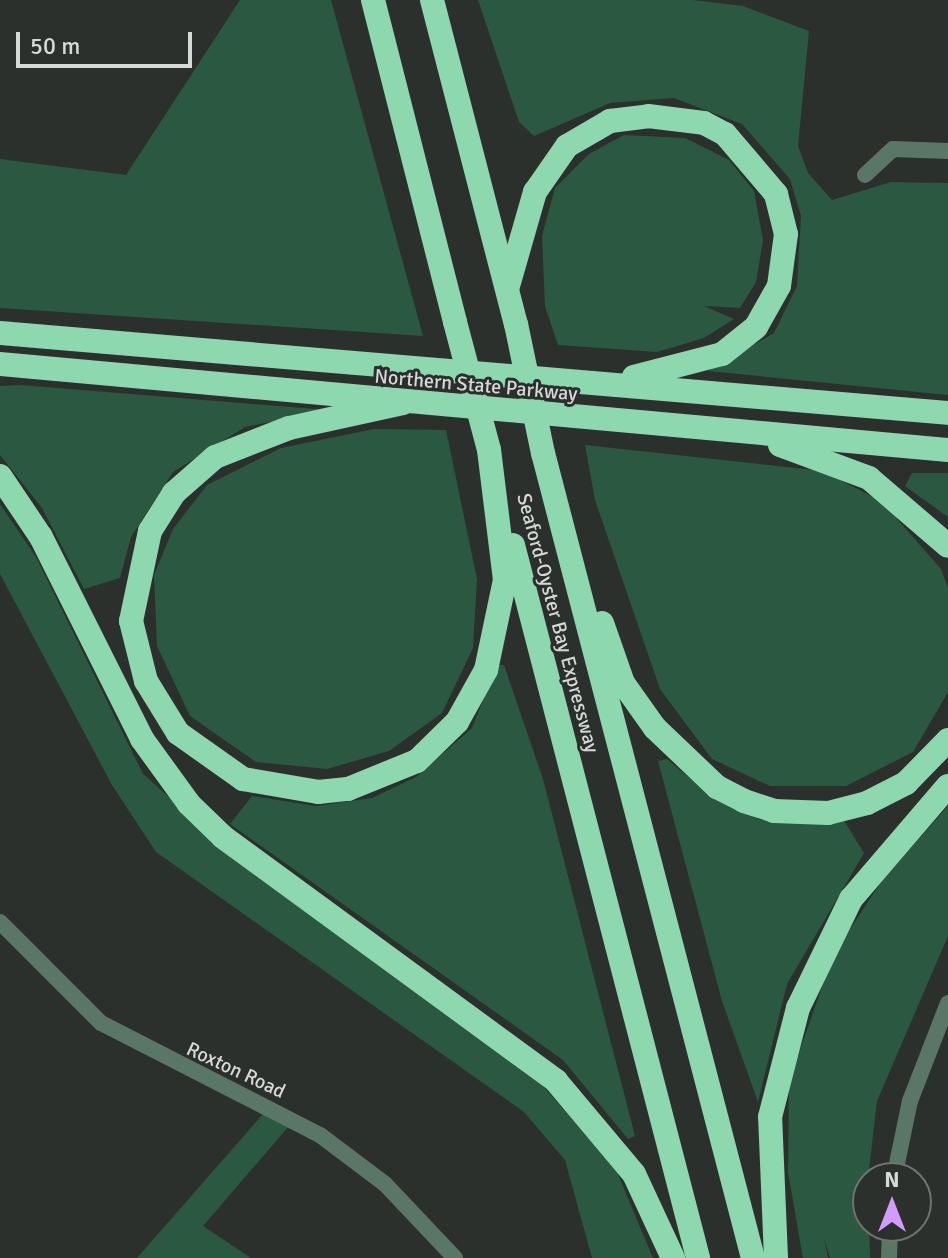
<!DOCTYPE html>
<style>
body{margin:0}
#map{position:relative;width:948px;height:1258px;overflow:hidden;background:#2c302d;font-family:Signika,sans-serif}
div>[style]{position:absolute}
.green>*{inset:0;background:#2a5841}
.street>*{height:16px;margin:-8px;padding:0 8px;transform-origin:8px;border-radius:8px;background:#597666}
.highway>*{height:24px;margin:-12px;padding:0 12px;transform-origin:12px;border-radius:12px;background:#8ed8b0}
.highway-bridge>*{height:24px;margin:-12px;padding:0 12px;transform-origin:12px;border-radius:12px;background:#8ed8b0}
span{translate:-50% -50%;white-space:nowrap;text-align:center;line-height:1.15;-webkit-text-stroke:6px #2c302d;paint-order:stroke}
.street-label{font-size:20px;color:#d6d9d7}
.north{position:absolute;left:852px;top:1162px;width:80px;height:80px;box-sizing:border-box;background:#2c302d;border:2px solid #707471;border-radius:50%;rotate:0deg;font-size:22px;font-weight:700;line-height:32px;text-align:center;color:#d6d9d7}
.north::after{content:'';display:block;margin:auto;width:28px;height:36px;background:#d39cfc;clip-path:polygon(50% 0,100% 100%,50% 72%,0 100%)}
.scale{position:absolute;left:16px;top:32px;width:176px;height:36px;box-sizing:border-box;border:4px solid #d6d9d7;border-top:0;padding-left:10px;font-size:24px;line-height:28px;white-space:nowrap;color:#d6d9d7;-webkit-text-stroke:6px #2c302d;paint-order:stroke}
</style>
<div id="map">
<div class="green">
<i style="clip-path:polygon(240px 0,331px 0,423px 336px,0 308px,0 159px,126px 175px)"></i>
<i style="clip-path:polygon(478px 0,693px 0,743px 6px,809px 31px,798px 146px,808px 173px,832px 200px,891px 182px,948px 183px,948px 395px,708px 371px,774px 333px,797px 286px,801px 216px,790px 179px,742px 124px,674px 98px,610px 103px,534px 136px,519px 122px)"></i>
<i style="clip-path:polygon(624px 135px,685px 138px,729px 160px,754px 191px,763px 240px,756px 282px,740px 308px,704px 306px,734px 319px,704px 338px,657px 352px,558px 345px,545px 306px,542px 236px,555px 188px,589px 154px)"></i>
<i style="clip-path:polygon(21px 385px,328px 410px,245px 427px,173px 472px,131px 537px,120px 578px,84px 589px,42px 508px,0 455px,0 386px)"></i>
<i style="clip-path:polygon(374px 429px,446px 430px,477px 579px,473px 648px,442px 713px,389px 751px,327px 769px,256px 762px,190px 716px,157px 646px,154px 575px,173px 529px,207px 485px,281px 448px)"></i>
<i style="clip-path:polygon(585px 445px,823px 471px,900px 511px,897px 519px,941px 569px,948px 588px,948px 692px,913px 752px,846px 786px,770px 786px,712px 759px,660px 689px,595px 500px)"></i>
<i style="clip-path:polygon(912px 473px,948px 473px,948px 517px,905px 486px)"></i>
<i style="clip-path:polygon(0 504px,36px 557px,143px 774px,261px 878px,526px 1067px,615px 1167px,653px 1258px,592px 1258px,565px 1160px,524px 1112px,156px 852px,112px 785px,0 574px)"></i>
<i style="clip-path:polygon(497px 665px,504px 665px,543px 779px,635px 1136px,628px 1139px,563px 1060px,230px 824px,252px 796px,316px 806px,372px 798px,416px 777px,472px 728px)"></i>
<i style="clip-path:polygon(667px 759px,710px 795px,760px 820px,843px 819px,864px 853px,787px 984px,758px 1102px,722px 1001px,658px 761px)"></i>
<i style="clip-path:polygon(948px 806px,948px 936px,877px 1101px,868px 1178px,870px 1258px,830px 1258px,824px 1238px,828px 1258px,803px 1258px,788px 1172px,789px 1082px,833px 955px,883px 879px)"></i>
<i style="clip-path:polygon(263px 1114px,289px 1126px,203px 1226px,251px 1258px,137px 1258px)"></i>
</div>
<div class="street">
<i style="left:865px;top:175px;width:38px;rotate:-43deg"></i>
<i style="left:893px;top:149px;width:55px;rotate:2.1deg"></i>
<i style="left:0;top:922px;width:143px;rotate:45deg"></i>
<i style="left:101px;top:1023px;width:246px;rotate:27.1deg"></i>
<i style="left:320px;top:1135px;width:81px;rotate:37deg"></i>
<i style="left:385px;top:1184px;width:102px;rotate:46.6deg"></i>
<i style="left:894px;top:1178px;width:79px;rotate:-78.3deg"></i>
<i style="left:910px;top:1101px;width:105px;rotate:-68.8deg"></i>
<i style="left:889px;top:1258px;width:32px;rotate:-88deg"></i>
</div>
<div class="highway">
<i style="left:373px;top:0;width:332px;rotate:75.7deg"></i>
<i style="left:432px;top:0;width:335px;rotate:75.5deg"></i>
<i style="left:508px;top:286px;width:98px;rotate:-74deg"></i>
<i style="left:535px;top:192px;width:56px;rotate:-55.2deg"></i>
<i style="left:567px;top:146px;width:50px;rotate:-30.2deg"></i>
<i style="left:610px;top:121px;width:38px;rotate:-7deg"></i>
<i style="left:648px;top:116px;width:56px;rotate:7.1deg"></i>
<i style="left:704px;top:123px;width:24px;rotate:28deg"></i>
<i style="left:725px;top:134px;width:79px;rotate:49.6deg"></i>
<i style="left:776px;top:194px;width:41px;rotate:76deg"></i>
<i style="left:786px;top:234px;width:52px;rotate:97.7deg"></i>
<i style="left:779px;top:286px;width:47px;rotate:119.3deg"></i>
<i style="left:756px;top:327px;width:43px;rotate:141.5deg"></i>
<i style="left:722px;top:354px;width:91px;rotate:165.4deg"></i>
<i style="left:0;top:333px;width:951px;rotate:4.82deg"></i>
<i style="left:0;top:364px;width:952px;rotate:5.18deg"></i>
<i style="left:403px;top:403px;width:117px;rotate:167.6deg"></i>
<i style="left:289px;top:428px;width:79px;rotate:158.6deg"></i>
<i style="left:215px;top:457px;width:55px;rotate:138.7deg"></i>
<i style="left:174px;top:493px;width:45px;rotate:122.3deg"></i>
<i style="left:150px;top:531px;width:92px;rotate:101.9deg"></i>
<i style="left:131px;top:621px;width:62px;rotate:76deg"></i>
<i style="left:146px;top:681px;width:61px;rotate:58.4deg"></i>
<i style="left:178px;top:733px;width:80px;rotate:35.3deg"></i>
<i style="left:243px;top:779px;width:76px;rotate:9.8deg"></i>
<i style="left:318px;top:792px;width:30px;rotate:-6deg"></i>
<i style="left:348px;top:789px;width:74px;rotate:-22.1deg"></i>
<i style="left:417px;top:761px;width:56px;rotate:-44.3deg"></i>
<i style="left:457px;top:722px;width:60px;rotate:-60.9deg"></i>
<i style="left:486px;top:670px;width:92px;rotate:-78.1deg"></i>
<i style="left:505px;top:580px;width:131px;rotate:-97deg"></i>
<i style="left:780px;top:445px;width:95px;rotate:20.3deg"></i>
<i style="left:869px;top:478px;width:104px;rotate:40.7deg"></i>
<i style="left:543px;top:453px;width:832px;rotate:75.38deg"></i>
<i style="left:0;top:476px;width:73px;rotate:56.1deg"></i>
<i style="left:41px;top:537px;width:226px;rotate:63.4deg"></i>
<i style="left:142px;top:739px;width:80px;rotate:54.1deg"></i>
<i style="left:189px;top:804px;width:47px;rotate:44.1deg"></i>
<i style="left:223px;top:837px;width:413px;rotate:36.2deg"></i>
<i style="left:556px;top:1081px;width:121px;rotate:50deg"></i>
<i style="left:634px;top:1174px;width:93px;rotate:65.1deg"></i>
<i style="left:513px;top:545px;width:737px;rotate:75.45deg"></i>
<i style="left:602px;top:623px;width:64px;rotate:70.7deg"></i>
<i style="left:623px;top:683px;width:55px;rotate:54.6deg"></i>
<i style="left:655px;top:728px;width:86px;rotate:43.6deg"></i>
<i style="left:717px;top:787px;width:30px;rotate:27deg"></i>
<i style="left:744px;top:801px;width:32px;rotate:18deg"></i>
<i style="left:774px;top:811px;width:54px;rotate:2.1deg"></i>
<i style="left:828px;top:813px;width:40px;rotate:-14.4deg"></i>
<i style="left:867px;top:803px;width:44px;rotate:-27.1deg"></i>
<i style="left:906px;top:783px;width:60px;rotate:-45.7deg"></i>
<i style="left:776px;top:1258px;width:141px;rotate:-92.4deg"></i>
<i style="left:770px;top:1117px;width:113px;rotate:-75.6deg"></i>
<i style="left:798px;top:1008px;width:121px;rotate:-64.1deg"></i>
<i style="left:851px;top:899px;width:149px;rotate:-49.4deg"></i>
</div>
<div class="highway-bridge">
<i style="left:455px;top:322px;width:132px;rotate:75.1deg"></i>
<i style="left:516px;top:324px;width:132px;rotate:78.2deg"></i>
</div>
<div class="street-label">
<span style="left:476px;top:385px;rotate:5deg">Northern State Parkway</span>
<span style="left:558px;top:623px;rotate:75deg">Seaford-Oyster Bay Expressway</span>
<span style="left:236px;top:1070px;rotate:25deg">Roxton Road</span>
</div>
<div class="north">N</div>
<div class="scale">50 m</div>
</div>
